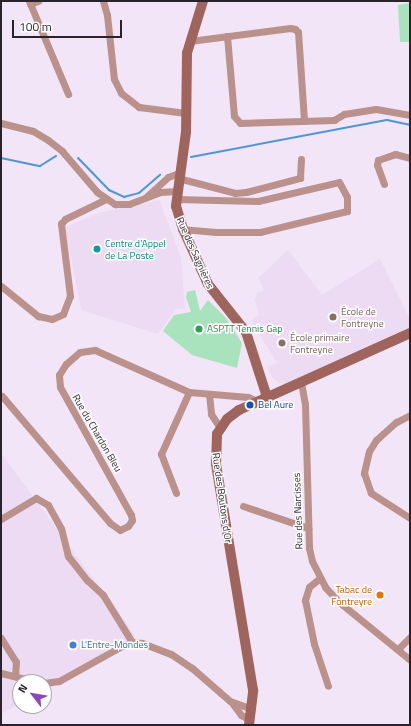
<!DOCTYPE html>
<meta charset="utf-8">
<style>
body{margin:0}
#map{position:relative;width:411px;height:726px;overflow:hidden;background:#f2e5f7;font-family:"Titillium Web",sans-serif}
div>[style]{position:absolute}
.built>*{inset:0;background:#eddaf3}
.green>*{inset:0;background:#a9e3be}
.stream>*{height:2px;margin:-1px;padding:0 1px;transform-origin:1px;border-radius:1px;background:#4c97cf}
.street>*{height:7px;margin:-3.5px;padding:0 3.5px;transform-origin:3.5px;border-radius:3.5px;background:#ba918b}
.secondary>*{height:10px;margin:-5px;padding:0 5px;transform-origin:5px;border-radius:5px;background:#9f655d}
.dots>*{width:11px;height:11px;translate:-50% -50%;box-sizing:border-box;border:2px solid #fff;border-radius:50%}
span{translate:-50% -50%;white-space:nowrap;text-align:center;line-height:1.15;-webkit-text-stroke:3px #fff;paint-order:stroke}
.culture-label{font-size:10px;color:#0d838f}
.left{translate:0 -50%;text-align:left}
.street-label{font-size:10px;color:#29242b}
.education-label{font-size:10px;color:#785e54}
.leisure-label{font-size:10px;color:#27864d}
.transit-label{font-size:10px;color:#164399}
.food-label{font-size:10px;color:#c56008}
.right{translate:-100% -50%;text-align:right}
.shop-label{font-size:10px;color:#366cbe}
.frame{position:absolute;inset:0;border:2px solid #29242b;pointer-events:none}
.north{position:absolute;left:12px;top:674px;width:40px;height:40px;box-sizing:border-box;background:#fff;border:1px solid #a9a7aa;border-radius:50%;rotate:301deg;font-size:11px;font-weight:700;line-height:16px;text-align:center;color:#29242b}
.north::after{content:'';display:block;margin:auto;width:14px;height:18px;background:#8f48bb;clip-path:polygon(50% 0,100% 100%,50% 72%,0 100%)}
.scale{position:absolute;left:12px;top:20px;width:110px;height:18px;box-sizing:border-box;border:2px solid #29242b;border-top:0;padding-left:5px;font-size:12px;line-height:14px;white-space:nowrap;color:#29242b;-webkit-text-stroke:3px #fff;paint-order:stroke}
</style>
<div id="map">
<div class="built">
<i style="clip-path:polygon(159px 200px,181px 257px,185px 309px,176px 309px,158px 334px,81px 310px,65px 227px,99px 213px)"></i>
<i style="clip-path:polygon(288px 250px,322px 295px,380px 259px,410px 319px,410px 327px,285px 384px,279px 383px,272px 377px,267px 367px,277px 363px,251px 321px,259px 315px,255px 299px,257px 293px,264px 290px,258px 278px)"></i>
<i style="clip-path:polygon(1px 453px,135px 635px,44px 689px,44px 682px,20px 682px,20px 703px,1px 714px)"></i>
</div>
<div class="green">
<i style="clip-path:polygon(410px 3px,410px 42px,400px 42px,398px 5px)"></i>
<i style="clip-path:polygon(195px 290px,200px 311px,208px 300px,226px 318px,242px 343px,237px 368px,192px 355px,163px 331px,174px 315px,191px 312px,186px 297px,187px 292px)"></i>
</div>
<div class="stream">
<i style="left:191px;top:157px;width:199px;rotate:-10.7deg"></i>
<i style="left:387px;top:120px;width:24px;rotate:12deg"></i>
<i style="left:1px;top:158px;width:40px;rotate:12deg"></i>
<i style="left:40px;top:166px;width:19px;rotate:-32deg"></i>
<i style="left:78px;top:158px;width:45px;rotate:45.9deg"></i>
<i style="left:109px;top:190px;width:17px;rotate:25deg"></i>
<i style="left:124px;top:197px;width:16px;rotate:-15deg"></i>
<i style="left:139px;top:193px;width:28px;rotate:-41deg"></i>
</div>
<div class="street">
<i style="left:29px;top:1px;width:101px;rotate:67.2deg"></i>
<i style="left:103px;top:1px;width:15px;rotate:74deg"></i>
<i style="left:107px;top:15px;width:64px;rotate:83.8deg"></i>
<i style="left:114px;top:79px;width:16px;rotate:63deg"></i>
<i style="left:121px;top:93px;width:23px;rotate:38deg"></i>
<i style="left:139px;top:107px;width:47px;rotate:7.3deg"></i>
<i style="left:30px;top:4px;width:9px;rotate:-21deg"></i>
<i style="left:227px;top:36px;width:80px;rotate:85deg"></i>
<i style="left:234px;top:116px;width:9px;rotate:49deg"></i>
<i style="left:240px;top:123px;width:94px;rotate:-1.8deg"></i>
<i style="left:334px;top:120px;width:12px;rotate:-31deg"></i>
<i style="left:344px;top:114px;width:32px;rotate:-9deg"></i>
<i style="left:376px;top:109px;width:35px;rotate:10deg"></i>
<i style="left:190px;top:41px;width:101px;rotate:-7.4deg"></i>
<i style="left:290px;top:28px;width:5px;rotate:11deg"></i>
<i style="left:295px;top:29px;width:4px;rotate:45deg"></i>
<i style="left:298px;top:32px;width:89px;rotate:86.1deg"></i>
<i style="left:1px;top:123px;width:33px;rotate:14deg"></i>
<i style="left:33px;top:131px;width:17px;rotate:31deg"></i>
<i style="left:48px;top:140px;width:18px;rotate:38deg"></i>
<i style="left:62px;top:151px;width:54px;rotate:49.5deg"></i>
<i style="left:97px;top:192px;width:22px;rotate:34deg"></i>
<i style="left:115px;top:204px;width:14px"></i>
<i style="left:129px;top:204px;width:33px;rotate:-21deg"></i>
<i style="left:160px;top:192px;width:17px;rotate:-3deg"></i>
<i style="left:178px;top:178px;width:59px;rotate:14.7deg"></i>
<i style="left:235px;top:193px;width:11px;rotate:-5deg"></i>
<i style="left:246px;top:192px;width:56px;rotate:-14.5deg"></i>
<i style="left:300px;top:178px;width:19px;rotate:-87deg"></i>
<i style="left:384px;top:184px;width:20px;rotate:-110deg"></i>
<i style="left:377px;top:165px;width:5px;rotate:-79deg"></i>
<i style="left:378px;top:160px;width:18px;rotate:-19deg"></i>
<i style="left:395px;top:154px;width:16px;rotate:15deg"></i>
<i style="left:147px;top:196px;width:28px;rotate:-42deg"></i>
<i style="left:168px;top:177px;width:12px;rotate:-20deg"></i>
<i style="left:176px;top:199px;width:82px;rotate:1.4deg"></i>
<i style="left:258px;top:201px;width:83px;rotate:-13.2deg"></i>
<i style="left:339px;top:182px;width:17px;rotate:62deg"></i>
<i style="left:347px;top:197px;width:14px;rotate:90deg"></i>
<i style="left:347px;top:211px;width:89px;rotate:166.4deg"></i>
<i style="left:260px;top:232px;width:44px;rotate:180deg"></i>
<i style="left:216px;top:232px;width:33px;rotate:-175deg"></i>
<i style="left:1px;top:286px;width:48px;rotate:39deg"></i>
<i style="left:38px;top:316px;width:14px;rotate:12deg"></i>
<i style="left:52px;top:319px;width:12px;rotate:-24deg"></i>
<i style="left:63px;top:314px;width:19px;rotate:-69deg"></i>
<i style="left:70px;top:296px;width:73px;rotate:-97.1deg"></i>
<i style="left:61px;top:224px;width:6px;rotate:-51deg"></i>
<i style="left:65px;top:219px;width:46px;rotate:-26deg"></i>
<i style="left:301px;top:382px;width:22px;rotate:80deg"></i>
<i style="left:305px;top:404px;width:144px;rotate:88.4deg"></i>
<i style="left:309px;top:548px;width:13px;rotate:77deg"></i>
<i style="left:312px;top:561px;width:29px;rotate:63deg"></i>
<i style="left:325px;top:587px;width:21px;rotate:47deg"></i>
<i style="left:339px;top:602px;width:92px;rotate:39.2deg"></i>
<i style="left:209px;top:394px;width:20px;rotate:84deg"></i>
<i style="left:211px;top:414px;width:17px;rotate:57deg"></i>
<i style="left:2px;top:396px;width:167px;rotate:49.6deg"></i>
<i style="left:110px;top:523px;width:12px;rotate:35deg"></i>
<i style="left:120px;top:530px;width:9px;rotate:-27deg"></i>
<i style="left:128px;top:526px;width:7px;rotate:-56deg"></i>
<i style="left:132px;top:520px;width:5px;rotate:-101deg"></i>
<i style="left:131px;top:515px;width:146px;rotate:-119deg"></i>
<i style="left:60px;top:387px;width:12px;rotate:-95deg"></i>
<i style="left:59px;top:375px;width:13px;rotate:-58deg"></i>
<i style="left:66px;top:364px;width:18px;rotate:-41deg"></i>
<i style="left:80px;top:352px;width:15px;rotate:-8deg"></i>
<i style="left:95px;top:350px;width:103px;rotate:24.1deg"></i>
<i style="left:189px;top:392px;width:59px;rotate:4.8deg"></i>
<i style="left:248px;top:397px;width:10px;rotate:24deg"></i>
<i style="left:410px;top:415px;width:16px;rotate:153deg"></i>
<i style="left:396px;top:422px;width:27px;rotate:138deg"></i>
<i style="left:376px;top:440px;width:13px;rotate:122deg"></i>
<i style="left:369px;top:451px;width:23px;rotate:103deg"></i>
<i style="left:364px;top:473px;width:21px;rotate:71deg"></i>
<i style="left:371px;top:493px;width:46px;rotate:32.7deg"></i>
<i style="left:176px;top:493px;width:42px;rotate:-111deg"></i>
<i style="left:161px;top:454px;width:68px;rotate:-65.7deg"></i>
<i style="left:243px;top:506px;width:69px;rotate:18.7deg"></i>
<i style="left:1px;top:519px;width:41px;rotate:-31deg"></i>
<i style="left:36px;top:498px;width:14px;rotate:30deg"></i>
<i style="left:48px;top:505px;width:26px;rotate:61deg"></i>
<i style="left:61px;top:528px;width:29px;rotate:76deg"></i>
<i style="left:68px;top:556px;width:31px;rotate:52deg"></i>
<i style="left:87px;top:580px;width:22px;rotate:43deg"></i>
<i style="left:103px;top:595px;width:55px;rotate:58.3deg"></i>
<i style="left:320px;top:578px;width:14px;rotate:141deg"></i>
<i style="left:309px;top:587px;width:14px;rotate:107deg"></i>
<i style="left:305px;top:600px;width:45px;rotate:78.4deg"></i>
<i style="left:314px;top:644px;width:44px;rotate:71.6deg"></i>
<i style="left:1px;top:638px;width:28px;rotate:58deg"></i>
<i style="left:16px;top:662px;width:14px;rotate:94deg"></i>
<i style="left:398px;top:649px;width:17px;rotate:-45deg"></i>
<i style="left:1px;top:673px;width:36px;rotate:14deg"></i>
<i style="left:44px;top:683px;width:15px;rotate:-8deg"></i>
<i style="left:59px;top:681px;width:72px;rotate:-29.1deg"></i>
<i style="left:122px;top:646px;width:11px;rotate:-22deg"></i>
<i style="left:132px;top:642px;width:10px;rotate:6deg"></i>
<i style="left:142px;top:643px;width:31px;rotate:21deg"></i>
<i style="left:171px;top:654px;width:25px;rotate:34deg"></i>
<i style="left:192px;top:668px;width:50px;rotate:41deg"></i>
<i style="left:230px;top:701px;width:23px;rotate:20deg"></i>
<i style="left:232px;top:703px;width:15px;rotate:53deg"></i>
<i style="left:241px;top:715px;width:10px;rotate:29deg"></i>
</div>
<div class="secondary">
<i style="left:203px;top:1px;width:54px;rotate:107.1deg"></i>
<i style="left:187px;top:53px;width:79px;rotate:90.7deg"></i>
<i style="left:186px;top:132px;width:75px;rotate:97.7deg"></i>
<i style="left:176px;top:206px;width:24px;rotate:73deg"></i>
<i style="left:183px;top:229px;width:60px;rotate:65.6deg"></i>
<i style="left:208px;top:284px;width:61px;rotate:51.6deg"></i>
<i style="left:246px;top:332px;width:68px;rotate:72.1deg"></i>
<i style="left:249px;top:725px;width:35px;rotate:-83deg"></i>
<i style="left:253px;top:690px;width:229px;rotate:-99.3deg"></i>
<i style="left:216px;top:464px;width:30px;rotate:-88deg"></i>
<i style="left:217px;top:434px;width:18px;rotate:-56deg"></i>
<i style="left:227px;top:419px;width:15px;rotate:-37deg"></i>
<i style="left:239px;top:410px;width:188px;rotate:-24.2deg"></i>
</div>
<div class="dots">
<i style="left:97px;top:249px;background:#0f9aa8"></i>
<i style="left:333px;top:317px;background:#8d6e63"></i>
<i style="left:199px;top:329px;background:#2e9e5b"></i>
<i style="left:282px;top:343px;background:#8d6e63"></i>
<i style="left:250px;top:405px;background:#1a4fb4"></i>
<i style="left:380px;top:595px;background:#e8710a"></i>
<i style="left:73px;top:645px;background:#3f7fe0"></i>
</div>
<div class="culture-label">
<span class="left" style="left:105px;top:249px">Centre d'Appel<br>de La Poste</span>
</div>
<div class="street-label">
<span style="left:195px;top:253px;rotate:66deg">Rue des Sagnières</span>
<span style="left:97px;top:433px;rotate:60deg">Rue du Chardon Bleu</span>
<span style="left:222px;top:498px;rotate:82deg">Rue des Boutons d'Or</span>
<span style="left:298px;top:511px;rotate:-92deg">Rue des Narcisses</span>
</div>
<div class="education-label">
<span class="left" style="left:341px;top:317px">École de<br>Fontreyne</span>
<span class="left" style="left:290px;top:343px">École primaire<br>Fontreyne</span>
</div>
<div class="leisure-label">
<span class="left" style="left:207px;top:329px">ASPTT Tennis Gap</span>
</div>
<div class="transit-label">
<span class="left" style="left:258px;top:405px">Bel Aure</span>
</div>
<div class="food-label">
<span class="right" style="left:372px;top:595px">Tabac de<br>Fontreyre</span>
</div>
<div class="shop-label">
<span class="left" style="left:81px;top:645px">L'Entre-Mondes</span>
</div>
<div class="frame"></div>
<div class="north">N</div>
<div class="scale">100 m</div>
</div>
